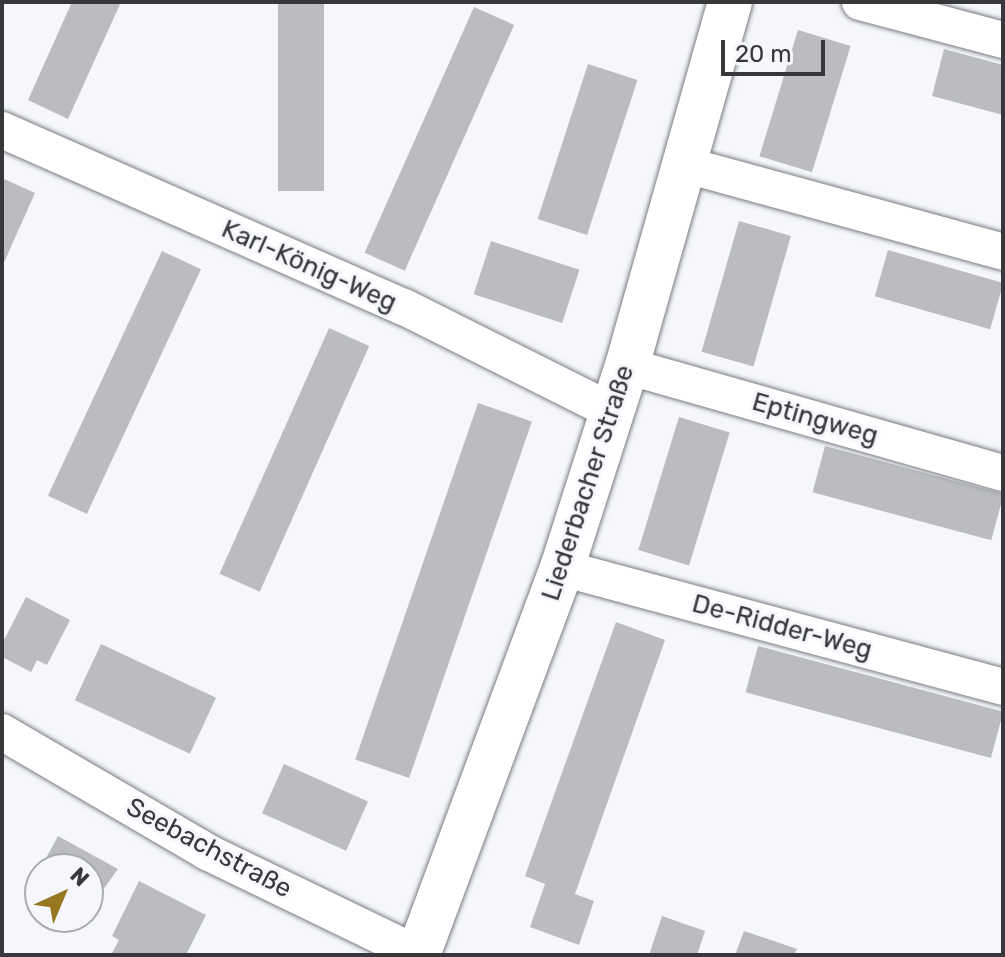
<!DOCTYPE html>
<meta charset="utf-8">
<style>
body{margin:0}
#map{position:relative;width:1005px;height:957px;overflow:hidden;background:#f5f7fc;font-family:Rubik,sans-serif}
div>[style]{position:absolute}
.building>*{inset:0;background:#babcc1;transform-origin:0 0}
.roads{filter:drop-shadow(0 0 2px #7a7c81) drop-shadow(0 0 2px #7a7c81)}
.street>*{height:36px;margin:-18px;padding:0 18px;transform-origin:18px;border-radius:18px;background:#fff}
.secondary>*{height:44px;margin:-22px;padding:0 22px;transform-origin:22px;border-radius:22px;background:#fff}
span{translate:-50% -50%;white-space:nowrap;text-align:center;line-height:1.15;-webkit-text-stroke:6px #f5f7fc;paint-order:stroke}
.street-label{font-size:26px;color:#37383a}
.frame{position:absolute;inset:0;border:4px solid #37383a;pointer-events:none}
.north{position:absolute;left:24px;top:853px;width:80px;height:80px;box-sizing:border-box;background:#f5f7fc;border:2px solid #a9abae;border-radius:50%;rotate:44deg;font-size:22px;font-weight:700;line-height:32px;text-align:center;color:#37383a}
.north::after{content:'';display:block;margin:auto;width:28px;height:36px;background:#977720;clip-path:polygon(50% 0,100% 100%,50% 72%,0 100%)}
.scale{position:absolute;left:721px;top:40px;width:104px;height:36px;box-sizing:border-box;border:4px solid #37383a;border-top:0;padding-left:10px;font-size:24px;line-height:28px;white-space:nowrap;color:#37383a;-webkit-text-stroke:6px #f5f7fc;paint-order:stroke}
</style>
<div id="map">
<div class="building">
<i style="clip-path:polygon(72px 2px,121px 2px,68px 119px,28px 100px)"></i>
<i style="left:278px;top:2px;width:46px;height:189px"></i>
<i style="left:474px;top:7px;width:44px;height:269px;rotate:24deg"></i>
<i style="left:798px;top:30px;width:55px;height:132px;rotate:17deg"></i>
<i style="clip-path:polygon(944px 49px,1003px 65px,1003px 115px,932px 96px)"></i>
<i style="left:588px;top:64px;width:52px;height:163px;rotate:18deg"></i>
<i style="clip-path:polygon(2px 178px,35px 193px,2px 267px)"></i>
<i style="left:739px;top:221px;width:54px;height:136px;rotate:16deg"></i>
<i style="left:491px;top:241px;width:93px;height:56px;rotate:18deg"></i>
<i style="left:888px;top:250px;width:120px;height:48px;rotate:16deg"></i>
<i style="left:162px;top:251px;width:43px;height:270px;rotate:25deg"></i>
<i style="left:329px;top:328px;width:44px;height:269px;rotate:24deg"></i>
<i style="left:478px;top:403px;width:57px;height:377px;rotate:19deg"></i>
<i style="left:679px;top:417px;width:53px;height:139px;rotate:17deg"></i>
<i style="left:825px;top:446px;width:185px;height:48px;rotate:15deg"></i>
<i style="clip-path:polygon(26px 597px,70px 620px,47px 665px,37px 660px,31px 672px,2px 657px,2px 644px)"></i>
<i style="clip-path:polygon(616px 622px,665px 640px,575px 894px,594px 901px,579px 945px,530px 927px,545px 884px,525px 876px)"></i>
<i style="left:101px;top:644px;width:127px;height:62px;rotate:25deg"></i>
<i style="left:758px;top:646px;width:254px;height:48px;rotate:15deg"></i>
<i style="left:284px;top:764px;width:92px;height:54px;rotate:24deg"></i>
<i style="clip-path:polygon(58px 836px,118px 869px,88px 911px,88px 869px,40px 869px,40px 898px,28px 891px)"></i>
<i style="clip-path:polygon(139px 881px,206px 915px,186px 955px,112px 953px,119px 940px,112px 936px)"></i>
<i style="clip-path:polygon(662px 916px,705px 931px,697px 955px,649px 955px)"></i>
<i style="clip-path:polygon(744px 931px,797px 949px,794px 955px,735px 955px)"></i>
</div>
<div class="roads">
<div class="street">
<i style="left:860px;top:2px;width:148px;rotate:14.9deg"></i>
<i style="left:2px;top:130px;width:439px;rotate:23.8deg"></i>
<i style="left:404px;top:307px;width:233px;rotate:26.6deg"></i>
<i style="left:686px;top:165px;width:329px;rotate:15.3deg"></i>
<i style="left:627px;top:366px;width:391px;rotate:15.9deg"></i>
<i style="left:562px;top:568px;width:457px;rotate:15.1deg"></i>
<i style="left:2px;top:732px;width:238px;rotate:30.3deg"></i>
<i style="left:207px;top:852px;width:237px;rotate:25.8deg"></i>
</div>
<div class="secondary">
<i style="left:418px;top:955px;width:413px;rotate:-69.6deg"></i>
<i style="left:562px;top:568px;width:212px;rotate:-72.2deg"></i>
<i style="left:627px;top:366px;width:378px;rotate:-74.2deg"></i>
</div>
</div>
<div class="street-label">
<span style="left:309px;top:266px;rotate:24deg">Karl-König-Weg</span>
<span style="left:815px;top:419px;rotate:16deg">Eptingweg</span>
<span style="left:588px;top:483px;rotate:-72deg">Liederbacher Straße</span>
<span style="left:782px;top:627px;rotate:15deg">De-Ridder-Weg</span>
<span style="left:209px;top:848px;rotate:28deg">Seebachstraße</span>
</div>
<div class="frame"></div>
<div class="north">N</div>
<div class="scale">20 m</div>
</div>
